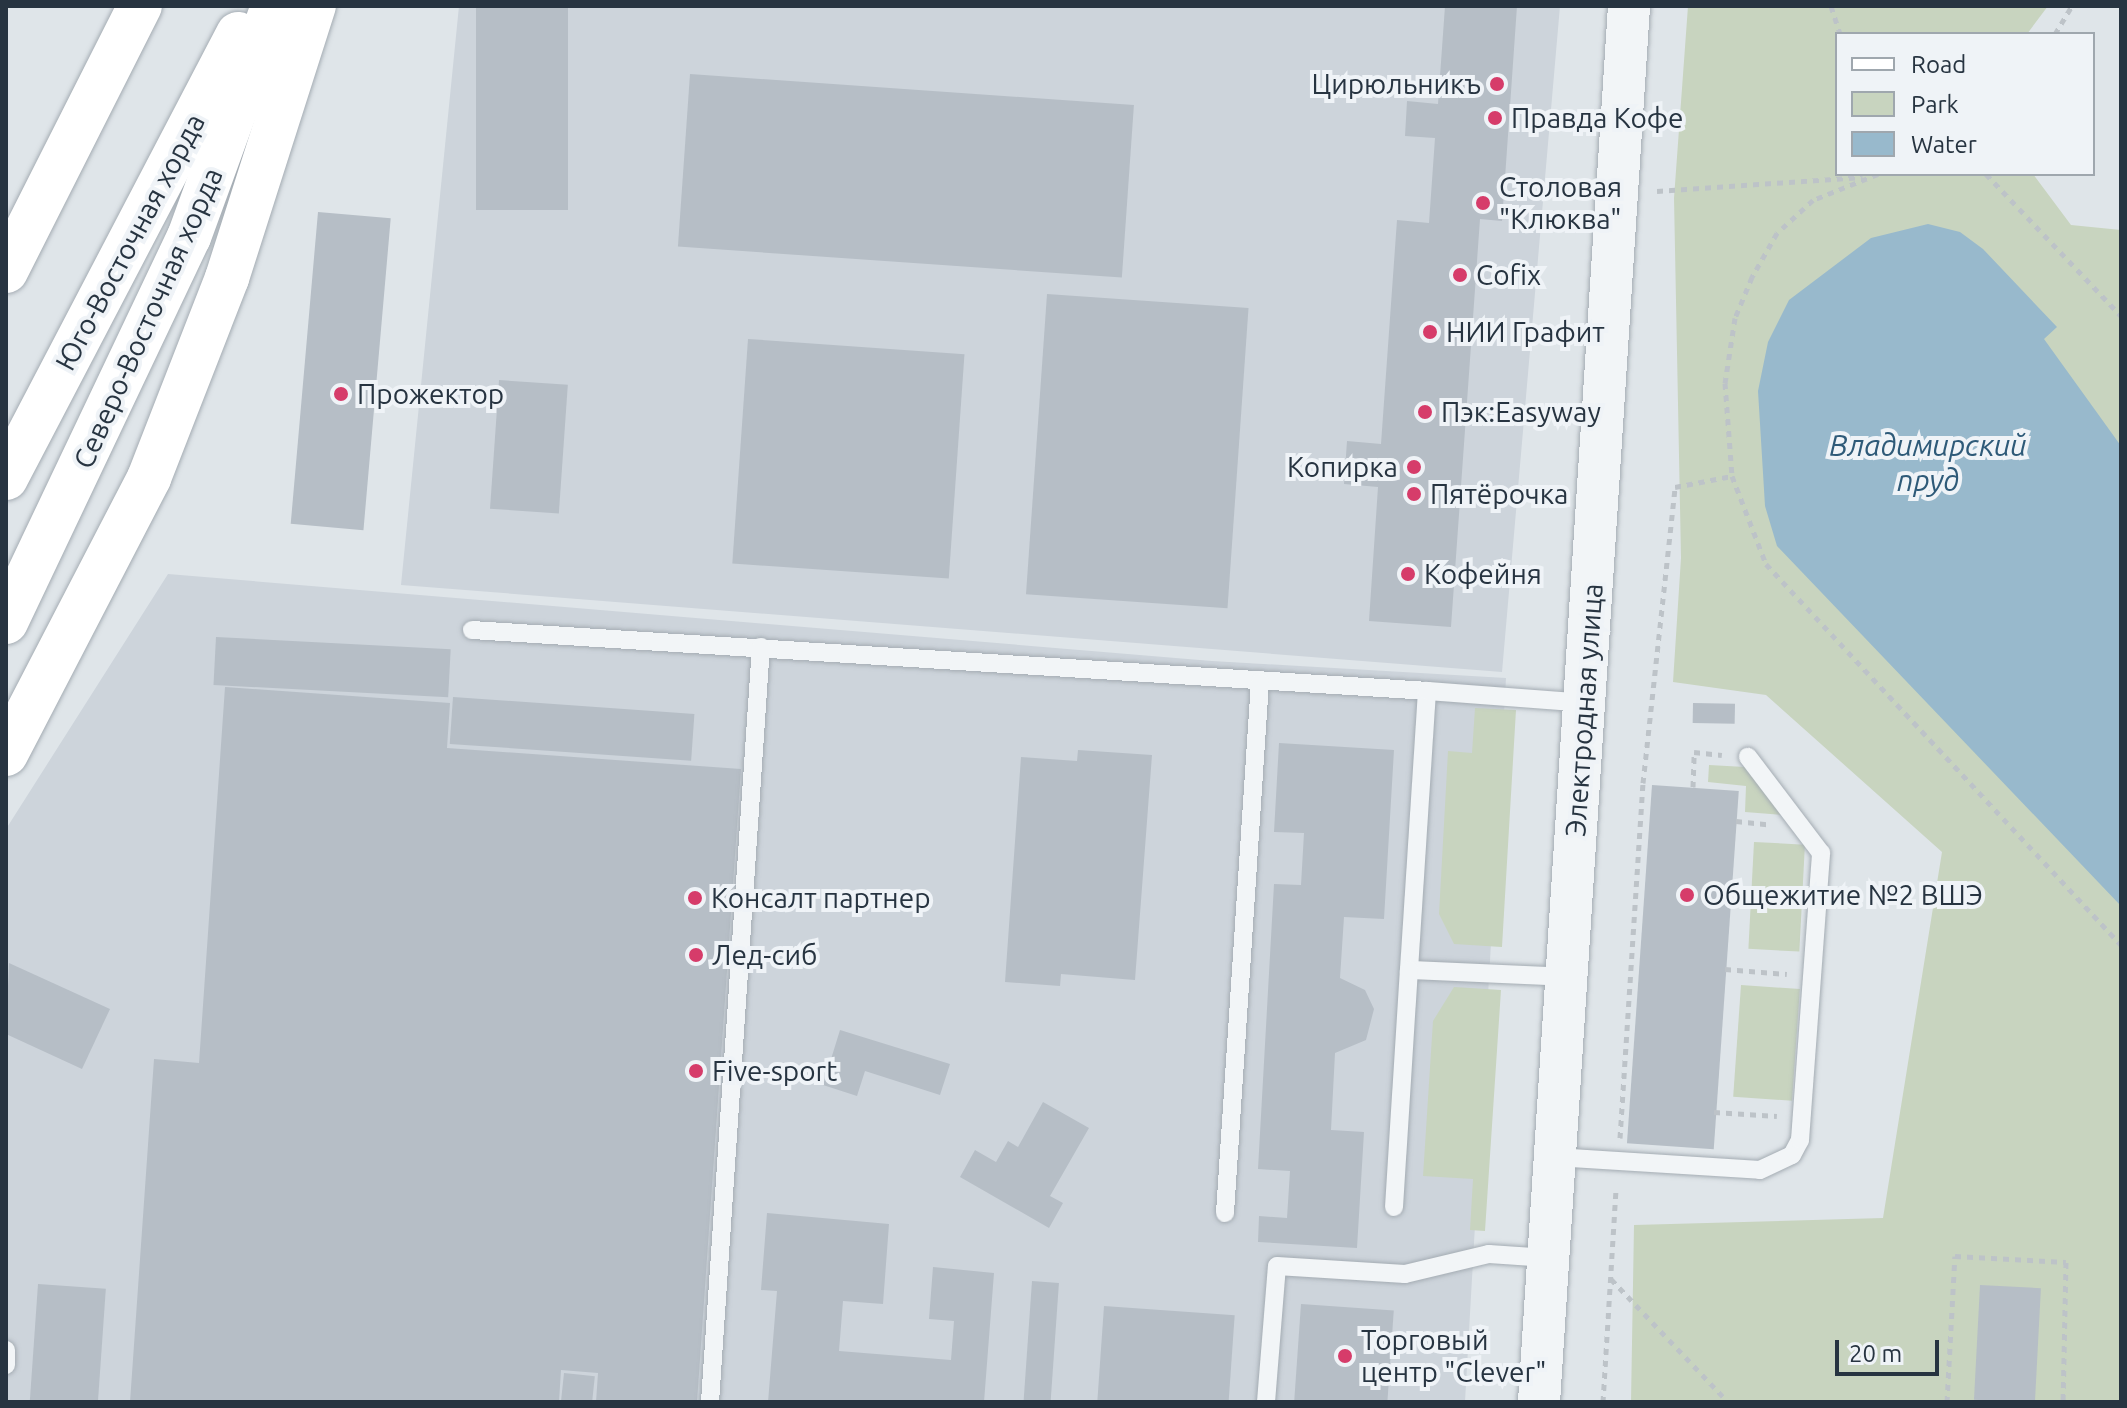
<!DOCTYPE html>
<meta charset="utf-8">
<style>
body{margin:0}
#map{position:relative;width:2127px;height:1408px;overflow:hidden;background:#dfe5e9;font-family:Ubuntu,sans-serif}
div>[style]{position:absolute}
.built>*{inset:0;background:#cdd4db}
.green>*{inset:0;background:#c8d4bf;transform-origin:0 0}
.water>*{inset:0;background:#98b9cc}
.building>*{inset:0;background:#b6bec6;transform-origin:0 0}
.path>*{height:5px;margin-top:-2.5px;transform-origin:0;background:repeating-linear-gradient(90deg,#bdc3c8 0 6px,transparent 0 12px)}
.roads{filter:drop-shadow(0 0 2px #a4acb3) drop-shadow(0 0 2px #a4acb3)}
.service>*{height:18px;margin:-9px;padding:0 9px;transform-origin:9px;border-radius:9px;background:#f2f5f7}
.tertiary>*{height:42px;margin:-21px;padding:0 21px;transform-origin:21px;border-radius:21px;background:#f2f5f7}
.primary>*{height:44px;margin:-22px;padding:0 22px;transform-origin:22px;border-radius:22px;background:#fff}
.dots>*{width:22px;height:22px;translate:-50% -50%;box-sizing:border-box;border:4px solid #eff3f7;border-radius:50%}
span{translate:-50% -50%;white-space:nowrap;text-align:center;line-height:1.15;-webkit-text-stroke:8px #eff3f7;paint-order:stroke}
.poi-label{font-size:28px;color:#273441}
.right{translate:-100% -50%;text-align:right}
.left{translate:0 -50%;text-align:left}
.street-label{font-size:28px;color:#273441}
.water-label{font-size:30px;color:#2e5a78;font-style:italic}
.frame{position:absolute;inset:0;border:8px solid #273441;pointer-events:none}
.legend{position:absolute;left:1835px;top:32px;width:260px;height:144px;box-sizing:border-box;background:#eff3f7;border:2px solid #9fa7ae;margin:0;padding:10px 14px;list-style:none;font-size:24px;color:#273441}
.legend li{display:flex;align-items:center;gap:16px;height:40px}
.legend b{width:40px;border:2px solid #9fa7ae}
.scale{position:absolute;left:1835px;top:1340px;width:104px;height:36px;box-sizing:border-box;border:4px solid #273441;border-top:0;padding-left:10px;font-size:24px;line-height:28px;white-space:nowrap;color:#273441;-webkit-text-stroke:6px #eff3f7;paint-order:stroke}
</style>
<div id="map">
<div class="built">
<i style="clip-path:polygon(459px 6px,1560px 6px,1502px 672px,401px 585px)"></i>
<i style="clip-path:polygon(168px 574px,1212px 661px,1506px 678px,1465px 1402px,6px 1402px,6px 829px)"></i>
</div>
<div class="green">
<i style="clip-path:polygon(1688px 6px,2048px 6px,2027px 34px,1837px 34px,1837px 174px,2033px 174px,2071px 225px,2121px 230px,2121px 1402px,1631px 1402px,1634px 1225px,1883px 1218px,1942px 852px,1766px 695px,1673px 682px,1681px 558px,1674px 198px)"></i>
<i style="clip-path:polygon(1475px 708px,1516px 710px,1502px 947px,1454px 944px,1439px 914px,1448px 751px,1472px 753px)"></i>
<i style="clip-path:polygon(1709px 765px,1745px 767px,1784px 815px,1745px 812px,1746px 786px,1708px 782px)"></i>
<i style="left:1754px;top:842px;width:51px;height:107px;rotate:3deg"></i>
<i style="left:1741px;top:985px;width:59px;height:112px;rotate:4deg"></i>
<i style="clip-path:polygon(1454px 987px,1501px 990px,1485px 1231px,1470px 1230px,1473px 1179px,1423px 1176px,1433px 1021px)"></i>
</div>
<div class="water">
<i style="clip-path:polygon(1928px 224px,1960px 232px,1983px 249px,2057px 327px,2044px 339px,2121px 446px,2121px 906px,1777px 546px,1765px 506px,1758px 391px,1768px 342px,1789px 300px,1871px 238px)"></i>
</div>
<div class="building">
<i style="left:476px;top:6px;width:92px;height:204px"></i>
<i style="clip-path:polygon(1445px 6px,1517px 6px,1502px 221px,1480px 219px,1451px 627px,1369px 621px,1378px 487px,1344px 484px,1347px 441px,1381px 444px,1397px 220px,1429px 223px,1435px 138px,1405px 136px,1407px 101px,1438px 104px)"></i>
<i style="left:690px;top:74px;width:445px;height:173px;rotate:4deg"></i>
<i style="left:318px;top:212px;width:73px;height:313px;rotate:5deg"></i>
<i style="left:1047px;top:294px;width:202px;height:301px;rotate:4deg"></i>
<i style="left:748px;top:339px;width:217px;height:225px;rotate:4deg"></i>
<i style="left:499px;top:380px;width:69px;height:129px;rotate:4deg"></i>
<i style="left:216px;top:637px;width:235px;height:48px;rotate:3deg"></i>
<i style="clip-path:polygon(225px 687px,450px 703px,447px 748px,741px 769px,697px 1402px,596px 1402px,598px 1373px,561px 1370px,559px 1402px,130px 1402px,154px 1059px,199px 1063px)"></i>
<i style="left:453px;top:697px;width:242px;height:47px;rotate:4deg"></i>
<i style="left:1693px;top:703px;width:42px;height:20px;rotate:1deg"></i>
<i style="clip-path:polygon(1279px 743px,1394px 750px,1384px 919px,1344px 917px,1340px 978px,1365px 990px,1374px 1009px,1366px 1040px,1335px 1053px,1331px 1130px,1364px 1132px,1357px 1248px,1258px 1242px,1259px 1216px,1287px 1218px,1290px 1171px,1258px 1169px,1274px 884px,1301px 885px,1304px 833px,1274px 832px)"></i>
<i style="clip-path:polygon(1078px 750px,1152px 755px,1135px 980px,1061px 974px,1060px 986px,1005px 982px,1021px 757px,1077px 761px)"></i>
<i style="left:1652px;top:785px;width:87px;height:359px;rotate:4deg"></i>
<i style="clip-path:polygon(9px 963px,110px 1009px,82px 1069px,6px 1034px)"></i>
<i style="clip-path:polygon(840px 1030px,950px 1064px,940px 1095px,865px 1071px,857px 1096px,823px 1085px)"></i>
<i style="clip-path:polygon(1043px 1102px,1089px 1128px,1050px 1196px,1063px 1203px,1049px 1228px,960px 1177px,975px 1150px,996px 1162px,1008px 1141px,1018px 1147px)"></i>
<i style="clip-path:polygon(767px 1213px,889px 1224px,883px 1304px,843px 1301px,839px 1351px,951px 1360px,954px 1321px,929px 1319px,933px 1267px,994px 1273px,984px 1402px,768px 1402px,777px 1291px,761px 1290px)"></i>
<i style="left:1032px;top:1281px;width:27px;height:121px;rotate:4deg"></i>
<i style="left:38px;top:1284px;width:68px;height:118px;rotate:4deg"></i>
<i style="left:1980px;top:1285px;width:61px;height:115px;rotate:3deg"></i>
<i style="left:1301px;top:1304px;width:93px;height:98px;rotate:4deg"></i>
<i style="left:1104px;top:1306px;width:131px;height:96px;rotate:4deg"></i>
<i style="left:564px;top:1373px;width:31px;height:29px;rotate:6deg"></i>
</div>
<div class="path">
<i style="left:1831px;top:6px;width:29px;rotate:72deg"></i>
<i style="left:2055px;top:34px;width:33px;rotate:-59deg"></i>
<i style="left:1878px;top:174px;width:70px;rotate:158.2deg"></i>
<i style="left:1813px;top:200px;width:49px;rotate:137.5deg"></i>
<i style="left:1777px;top:233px;width:51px;rotate:119.6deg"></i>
<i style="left:1752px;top:277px;width:44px;rotate:112.5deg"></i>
<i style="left:1735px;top:318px;width:66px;rotate:98.7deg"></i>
<i style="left:1725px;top:383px;width:93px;rotate:85.7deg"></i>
<i style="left:1732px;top:476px;width:94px;rotate:68.9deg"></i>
<i style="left:1766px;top:564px;width:521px;rotate:47.02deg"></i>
<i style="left:1986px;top:174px;width:196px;rotate:46.4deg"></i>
<i style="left:1657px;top:191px;width:206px;rotate:-3.9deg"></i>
<i style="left:1693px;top:787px;width:35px;rotate:-88deg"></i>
<i style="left:1694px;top:752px;width:28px;rotate:6deg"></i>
<i style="left:1736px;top:821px;width:31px;rotate:6deg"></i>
<i style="left:1725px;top:969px;width:62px;rotate:4.6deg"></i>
<i style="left:1714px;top:1112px;width:63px;rotate:3.6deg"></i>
<i style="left:1620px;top:1138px;width:356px;rotate:-86.3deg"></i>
<i style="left:1643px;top:783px;width:298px;rotate:-83.8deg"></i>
<i style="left:1675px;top:487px;width:58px;rotate:-10.9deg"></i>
<i style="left:1611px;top:1279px;width:170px;rotate:46.4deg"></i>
<i style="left:1603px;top:1402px;width:215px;rotate:-86.5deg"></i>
<i style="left:1947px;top:1402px;width:146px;rotate:-86.9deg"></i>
<i style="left:1955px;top:1256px;width:111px;rotate:3.1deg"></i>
<i style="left:2066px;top:1262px;width:140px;rotate:91.2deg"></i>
</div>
<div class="roads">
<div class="service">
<i style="left:472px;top:630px;width:957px;rotate:3.65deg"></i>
<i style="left:1427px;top:691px;width:280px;rotate:93.7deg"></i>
<i style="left:1409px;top:970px;width:158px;rotate:2.5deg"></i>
<i style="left:1427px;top:691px;width:158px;rotate:4.3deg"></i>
<i style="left:1555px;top:1157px;width:205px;rotate:3.6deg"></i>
<i style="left:1760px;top:1170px;width:35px;rotate:-25deg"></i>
<i style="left:1792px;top:1155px;width:17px;rotate:-62deg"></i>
<i style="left:1800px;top:1140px;width:288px;rotate:-85.8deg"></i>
<i style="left:1821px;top:853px;width:121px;rotate:-127.2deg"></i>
<i style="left:1394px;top:1207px;width:237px;rotate:-86.4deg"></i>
<i style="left:1225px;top:1213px;width:532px;rotate:-86.23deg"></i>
<i style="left:6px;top:1350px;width:15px;rotate:90deg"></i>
<i style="left:710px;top:1402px;width:757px;rotate:-86.14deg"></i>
<i style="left:1266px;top:1402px;width:136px;rotate:-85.4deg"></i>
<i style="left:1277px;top:1266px;width:128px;rotate:3.6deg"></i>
<i style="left:1405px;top:1274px;width:86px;rotate:-13.4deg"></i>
<i style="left:1489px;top:1254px;width:59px;rotate:3.9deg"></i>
</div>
<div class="tertiary">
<i style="left:1539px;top:1402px;width:1399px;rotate:-86.31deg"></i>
</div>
<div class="primary">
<i style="left:6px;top:271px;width:297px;rotate:-63.2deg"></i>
<i style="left:6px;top:478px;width:501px;rotate:-62.41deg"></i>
<i style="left:6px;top:622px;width:426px;rotate:-64.6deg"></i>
<i style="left:189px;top:237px;width:246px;rotate:-70deg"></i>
<i style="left:6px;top:754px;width:311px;rotate:-62.6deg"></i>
<i style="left:149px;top:478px;width:215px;rotate:-68.7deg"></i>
<i style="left:227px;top:278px;width:286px;rotate:-72.3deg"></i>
</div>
</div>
<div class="dots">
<i style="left:1497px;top:84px;background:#d63c6a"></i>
<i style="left:1495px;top:118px;background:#d63c6a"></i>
<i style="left:1483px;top:203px;background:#d63c6a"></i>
<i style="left:1460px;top:275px;background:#d63c6a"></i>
<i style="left:1430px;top:332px;background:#d63c6a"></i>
<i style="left:341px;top:394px;background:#d63c6a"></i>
<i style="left:1425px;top:412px;background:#d63c6a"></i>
<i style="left:1414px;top:467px;background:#d63c6a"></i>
<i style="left:1414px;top:494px;background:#d63c6a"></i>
<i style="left:1408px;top:574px;background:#d63c6a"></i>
<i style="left:1687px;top:895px;background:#d63c6a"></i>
<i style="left:695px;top:898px;background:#d63c6a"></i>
<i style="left:696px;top:955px;background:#d63c6a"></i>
<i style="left:696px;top:1071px;background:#d63c6a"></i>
<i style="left:1345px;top:1356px;background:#d63c6a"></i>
</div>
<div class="poi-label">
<span class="right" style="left:1481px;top:84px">Цирюльникъ</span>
<span class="left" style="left:1511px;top:118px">Правда Кофе</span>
<span class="left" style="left:1499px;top:203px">Столовая<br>"Клюква"</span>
<span class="left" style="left:1476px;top:275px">Cofix</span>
<span class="left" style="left:1446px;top:332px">НИИ Графит</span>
<span class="left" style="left:357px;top:394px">Прожектор</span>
<span class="left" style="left:1441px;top:412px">Пэк:Easyway</span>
<span class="right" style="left:1398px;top:467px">Копирка</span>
<span class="left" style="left:1430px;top:494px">Пятёрочка</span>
<span class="left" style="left:1424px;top:574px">Кофейня</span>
<span class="left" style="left:1703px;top:895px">Общежитие №2 ВШЭ</span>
<span class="left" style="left:711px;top:898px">Консалт партнер</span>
<span class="left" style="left:712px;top:955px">Лед-сиб</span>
<span class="left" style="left:712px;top:1071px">Five-sport</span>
<span class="left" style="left:1361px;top:1356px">Торговый<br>центр "Clever"</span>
</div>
<div class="street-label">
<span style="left:130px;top:242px;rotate:-62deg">Юго-Восточная хорда</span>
<span style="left:148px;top:318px;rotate:-66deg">Северо-Восточная хорда</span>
<span style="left:1584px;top:710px;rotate:-86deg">Электродная улица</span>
</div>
<div class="water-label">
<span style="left:1928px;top:462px">Владимирский<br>пруд</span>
</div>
<div class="frame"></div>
<ul class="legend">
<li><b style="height:10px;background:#fff"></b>Road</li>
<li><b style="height:22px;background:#c8d4bf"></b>Park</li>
<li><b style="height:22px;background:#98b9cc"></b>Water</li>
</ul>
<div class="scale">20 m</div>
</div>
